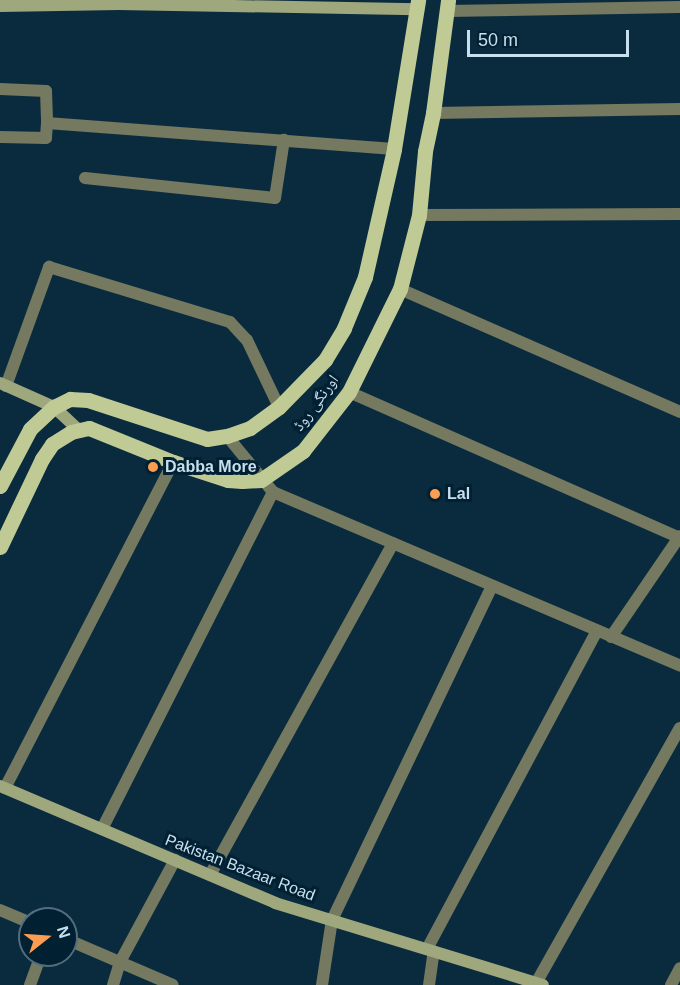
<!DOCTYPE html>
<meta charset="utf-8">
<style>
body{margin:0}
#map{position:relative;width:680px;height:985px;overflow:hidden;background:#0a2b3e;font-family:Helvetica,"Noto Naskh Arabic",sans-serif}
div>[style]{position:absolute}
.street>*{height:12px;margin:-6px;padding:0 6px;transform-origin:6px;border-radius:6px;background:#74795f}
.secondary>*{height:12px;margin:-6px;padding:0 6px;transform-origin:6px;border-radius:6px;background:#9fa77d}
.primary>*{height:15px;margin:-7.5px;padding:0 7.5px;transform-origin:7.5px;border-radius:7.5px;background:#c0ca95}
.dots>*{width:16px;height:16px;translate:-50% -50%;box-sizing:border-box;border:3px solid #012133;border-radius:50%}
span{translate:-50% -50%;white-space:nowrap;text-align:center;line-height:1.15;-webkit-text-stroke:6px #012133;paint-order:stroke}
.street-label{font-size:16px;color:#c8dfee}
.poi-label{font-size:16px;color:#c8dfee;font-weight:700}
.left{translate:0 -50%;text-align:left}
.north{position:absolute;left:18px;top:907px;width:60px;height:60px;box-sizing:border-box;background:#012133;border:2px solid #516d7e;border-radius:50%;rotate:73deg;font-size:16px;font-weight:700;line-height:24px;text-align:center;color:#c8dfee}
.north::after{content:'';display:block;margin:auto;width:21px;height:27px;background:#fc9d52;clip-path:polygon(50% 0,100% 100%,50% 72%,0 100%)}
.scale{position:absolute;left:467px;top:30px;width:162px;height:27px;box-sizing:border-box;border:3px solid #c8dfee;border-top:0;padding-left:8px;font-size:18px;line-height:21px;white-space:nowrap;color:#c8dfee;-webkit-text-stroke:4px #012133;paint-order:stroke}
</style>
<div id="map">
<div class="street">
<i style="left:447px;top:11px;width:233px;rotate:-1deg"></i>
<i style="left:0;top:89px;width:46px;rotate:2.5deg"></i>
<i style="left:46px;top:91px;width:32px;rotate:88deg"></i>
<i style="left:47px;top:123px;width:15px;rotate:94deg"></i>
<i style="left:46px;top:138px;width:46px;rotate:-178.8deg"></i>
<i style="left:433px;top:113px;width:247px;rotate:-0.9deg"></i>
<i style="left:47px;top:123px;width:348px;rotate:4.3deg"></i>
<i style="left:85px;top:178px;width:191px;rotate:6deg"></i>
<i style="left:275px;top:198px;width:59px;rotate:-81.2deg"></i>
<i style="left:419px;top:215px;width:261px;rotate:-0.2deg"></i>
<i style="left:400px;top:289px;width:306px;rotate:23.7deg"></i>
<i style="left:6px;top:386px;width:127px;rotate:-70.1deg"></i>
<i style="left:49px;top:267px;width:189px;rotate:16.9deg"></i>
<i style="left:230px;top:322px;width:25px;rotate:47deg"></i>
<i style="left:247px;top:340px;width:74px;rotate:64.5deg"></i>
<i style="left:349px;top:392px;width:362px;rotate:23.8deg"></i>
<i style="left:227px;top:436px;width:72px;rotate:50.6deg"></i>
<i style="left:273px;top:492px;width:443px;rotate:23.1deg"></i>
<i style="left:611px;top:637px;width:122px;rotate:-55.7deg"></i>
<i style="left:5px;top:788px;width:367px;rotate:-62.7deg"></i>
<i style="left:102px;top:829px;width:378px;rotate:-63.1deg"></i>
<i style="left:210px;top:875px;width:379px;rotate:-61.1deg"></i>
<i style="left:0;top:910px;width:33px;rotate:23deg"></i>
<i style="left:66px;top:939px;width:116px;rotate:23.3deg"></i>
<i style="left:427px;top:949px;width:361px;rotate:-61.9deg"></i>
<i style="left:30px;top:985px;width:32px;rotate:-70deg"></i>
<i style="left:113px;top:985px;width:24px;rotate:-73deg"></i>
<i style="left:120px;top:962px;width:116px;rotate:-61.7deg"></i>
<i style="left:322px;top:985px;width:66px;rotate:-81.3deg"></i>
<i style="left:332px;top:920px;width:370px;rotate:-64.4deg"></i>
<i style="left:429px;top:985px;width:34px;rotate:-82deg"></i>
<i style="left:535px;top:985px;width:295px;rotate:-60.6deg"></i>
<i style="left:671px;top:985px;width:19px;rotate:-62deg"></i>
</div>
<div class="secondary">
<i style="left:0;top:6px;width:119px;rotate:-1deg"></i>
<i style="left:119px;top:4px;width:298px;rotate:1deg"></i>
<i style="left:0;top:383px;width:59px;rotate:24deg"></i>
<i style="left:54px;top:407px;width:34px;rotate:43deg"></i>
<i style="left:0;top:786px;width:299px;rotate:23deg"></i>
<i style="left:275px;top:903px;width:280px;rotate:17deg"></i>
</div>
<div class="primary">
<i style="left:0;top:486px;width:64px;rotate:-62.2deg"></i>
<i style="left:30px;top:429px;width:33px;rotate:-43deg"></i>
<i style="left:54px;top:407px;width:18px;rotate:-27deg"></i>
<i style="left:70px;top:399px;width:18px;rotate:3deg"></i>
<i style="left:88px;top:400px;width:125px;rotate:18.1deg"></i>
<i style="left:207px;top:439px;width:20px;rotate:-9deg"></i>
<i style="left:227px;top:436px;width:24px;rotate:-19deg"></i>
<i style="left:250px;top:428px;width:36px;rotate:-36deg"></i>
<i style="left:279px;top:407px;width:66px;rotate:-45.6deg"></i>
<i style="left:325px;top:360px;width:37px;rotate:-59deg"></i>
<i style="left:344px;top:328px;width:55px;rotate:-67.6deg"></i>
<i style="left:365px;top:277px;width:131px;rotate:-77.2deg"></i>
<i style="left:394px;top:149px;width:151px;rotate:-80.8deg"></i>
<i style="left:0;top:547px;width:98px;rotate:-64.5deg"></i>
<i style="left:42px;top:459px;width:18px;rotate:-56deg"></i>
<i style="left:52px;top:444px;width:22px;rotate:-32deg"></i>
<i style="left:71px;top:432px;width:18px;rotate:-13deg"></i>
<i style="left:89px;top:428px;width:91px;rotate:22deg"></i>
<i style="left:173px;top:462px;width:58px;rotate:18.1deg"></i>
<i style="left:228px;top:480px;width:14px;rotate:4deg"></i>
<i style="left:242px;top:481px;width:19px;rotate:-3deg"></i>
<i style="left:261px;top:480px;width:51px;rotate:-34.6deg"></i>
<i style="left:303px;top:451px;width:75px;rotate:-52.1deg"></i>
<i style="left:349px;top:392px;width:115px;rotate:-63.7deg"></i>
<i style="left:400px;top:289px;width:76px;rotate:-75.6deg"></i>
<i style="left:419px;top:215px;width:64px;rotate:-84.6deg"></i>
<i style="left:425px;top:151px;width:39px;rotate:-78deg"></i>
<i style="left:433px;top:113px;width:114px;rotate:-82.4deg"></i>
</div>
<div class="dots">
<i style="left:153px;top:467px;background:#fc9d52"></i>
<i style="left:435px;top:494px;background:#fc9d52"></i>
</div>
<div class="street-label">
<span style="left:316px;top:403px;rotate:-54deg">اورنگی روڈ</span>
<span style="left:240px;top:868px;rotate:21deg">Pakistan Bazaar Road</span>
</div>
<div class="poi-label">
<span class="left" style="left:165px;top:467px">Dabba More</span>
<span class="left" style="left:447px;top:494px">Lal</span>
</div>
<div class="north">N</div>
<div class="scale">50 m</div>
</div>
